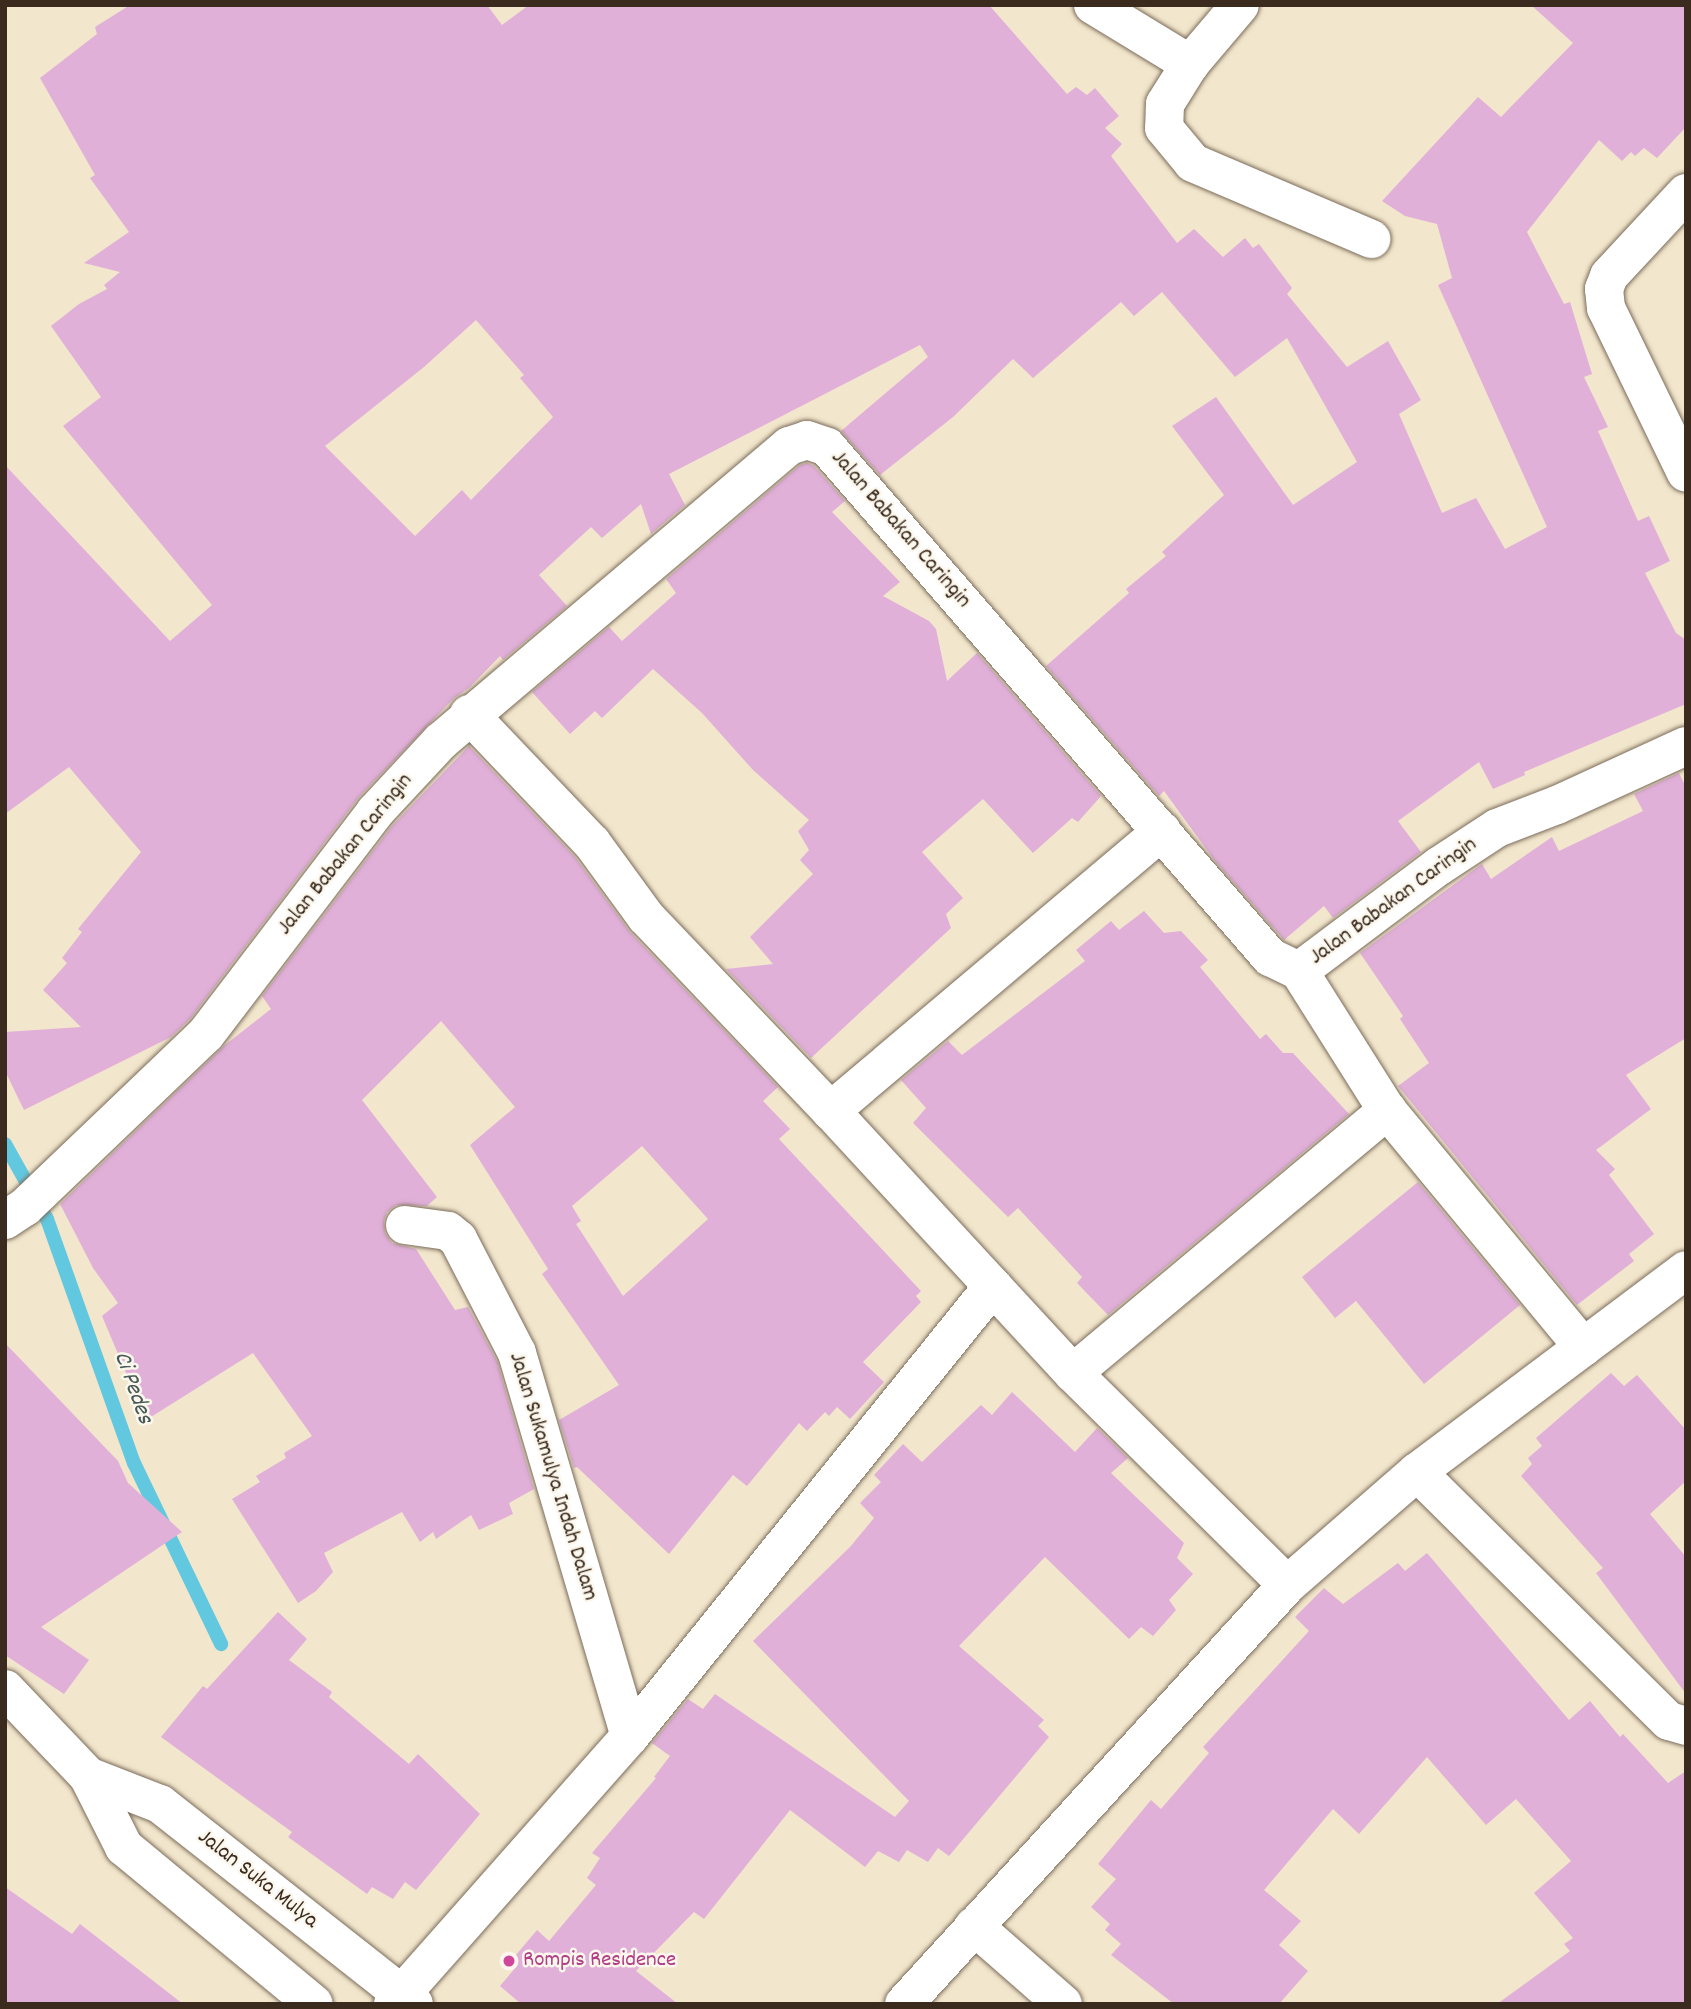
<!DOCTYPE html>
<style>
body{margin:0}
#map{position:relative;width:1691px;height:2009px;overflow:hidden;background:#f2e6cc;font-family:Dekko,sans-serif}
div>[style]{position:absolute}
.stream>*{height:14px;margin:-7px;padding:0 7px;transform-origin:7px;border-radius:7px;background:#62c8df}
.building>*{inset:0;background:#e1b0d9}
.roads{filter:drop-shadow(0 0 2px #7b6c5b) drop-shadow(0 0 2px #7b6c5b)}
.minor>*{height:38px;margin:-19px;padding:0 19px;transform-origin:19px;border-radius:19px;background:#fff}
.dots>*{width:19px;height:19px;translate:-50% -50%;box-sizing:border-box;border:4px solid #fbf7ec;border-radius:50%}
span{translate:-50% -50%;white-space:nowrap;text-align:center;line-height:1.15;-webkit-text-stroke:5px #fbf7ec;paint-order:stroke}
.street-label{font-size:23px;color:#3b2a1e}
.hotel-label{font-size:23px;color:#b23c85}
.left{translate:0 -50%;text-align:left}
.water-label{font-size:24px;color:#475958;font-style:italic}
.frame{position:absolute;inset:0;border:7px solid #3b2a1e;pointer-events:none}
</style>
<div id="map">
<div class="stream">
<i style="left:5px;top:1144px;width:86px;rotate:60.8deg"></i>
<i style="left:47px;top:1219px;width:259px;rotate:70.4deg"></i>
<i style="left:134px;top:1463px;width:201px;rotate:64.3deg"></i>
</div>
<div class="building">
<i style="clip-path:polygon(evenodd,130px 5px,487px 5px,502px 25px,529px 5px,989px 5px,1067px 94px,1076px 87px,1087px 95px,1095px 88px,1119px 116px,1105px 128px,1122px 144px,1111px 156px,1177px 243px,1194px 229px,1223px 257px,1245px 238px,1253px 248px,1259px 244px,1292px 288px,1287px 294px,1347px 367px,1388px 341px,1421px 400px,1399px 414px,1442px 513px,1476px 498px,1505px 549px,1547px 527px,1438px 285px,1452px 278px,1437px 224px,1405px 216px,1382px 201px,1478px 97px,1501px 117px,1573px 43px,1531px 5px,1686px 5px,1686px 127px,1657px 158px,1644px 148px,1635px 156px,1631px 152px,1622px 161px,1599px 140px,1527px 232px,1564px 304px,1570px 302px,1592px 374px,1584px 377px,1608px 427px,1598px 431px,1638px 521px,1649px 516px,1670px 561px,1645px 573px,1676px 633px,1686px 640px,1686px 704px,1524px 772px,1525px 775px,1493px 789px,1479px 762px,1398px 821px,1421px 852px,1333px 918px,1324px 906px,1284px 940px,1215px 861px,1164px 791px,1159px 796px,1046px 666px,1129px 593px,1126px 589px,1166px 556px,1162px 552px,1224px 495px,1172px 426px,1216px 397px,1293px 505px,1357px 462px,1287px 338px,1235px 377px,1162px 292px,1134px 316px,1121px 302px,1033px 378px,1013px 359px,953px 417px,880px 475px,841px 431px,928px 357px,920px 345px,669px 474px,685px 505px,651px 534px,641px 504px,602px 538px,591px 527px,539px 575px,567px 606px,503px 660px,500px 656px,469px 688px,454px 698px,359px 797px,190px 1019px,171px 1037px,24px 1110px,5px 1071px,5px 1032px,81px 1027px,43px 990px,67px 963px,62px 958px,82px 932px,78px 929px,141px 852px,69px 767px,5px 814px,5px 465px,170px 641px,212px 605px,63px 426px,101px 397px,51px 326px,79px 304px,107px 289px,104px 285px,120px 272px,84px 263px,129px 232px,90px 178px,95px 175px,40px 78px,97px 34px,95px 27px,130px 5px,476px 320px,524px 375px,520px 378px,553px 417px,471px 500px,462px 490px,415px 536px,325px 446px,424px 367px,476px 320px)"></i>
<i style="clip-path:polygon(807px 463px,814px 466px,845px 501px,832px 512px,900px 582px,883px 596px,929px 621px,936px 629px,947px 681px,977px 653px,1101px 796px,1078px 822px,1072px 818px,1033px 853px,983px 799px,922px 852px,963px 898px,946px 914px,951px 928px,811px 1058px,726px 969px,773px 964px,750px 937px,813px 874px,800px 860px,809px 850px,798px 831px,809px 820px,753px 770px,702px 713px,653px 669px,602px 718px,595px 711px,570px 734px,532px 692px,609px 627px,622px 641px,676px 593px,666px 579px,800px 465px)"></i>
<i style="clip-path:polygon(evenodd,469px 746px,575px 857px,630px 932px,778px 1087px,763px 1101px,790px 1129px,779px 1139px,921px 1291px,916px 1296px,921px 1302px,863px 1362px,884px 1382px,850px 1419px,837px 1407px,829px 1416px,825px 1412px,807px 1431px,799px 1423px,747px 1486px,733px 1475px,669px 1554px,577px 1467px,574px 1468px,559px 1420px,619px 1385px,542px 1274px,548px 1269px,470px 1145px,515px 1107px,441px 1021px,362px 1100px,437px 1197px,427px 1206px,396px 1205px,387px 1212px,384px 1221px,385px 1233px,392px 1243px,416px 1249px,455px 1310px,468px 1307px,497px 1361px,534px 1489px,509px 1503px,513px 1514px,479px 1530px,471px 1515px,436px 1539px,433px 1532px,420px 1542px,402px 1512px,324px 1553px,333px 1572px,316px 1591px,298px 1603px,232px 1499px,260px 1482px,256px 1476px,286px 1458px,284px 1453px,312px 1436px,253px 1353px,146px 1420px,102px 1316px,118px 1303px,93px 1268px,60px 1204px,225px 1045px,271px 1009px,262px 996px,392px 826px,469px 746px,642px 1146px,708px 1219px,623px 1296px,576px 1224px,581px 1221px,572px 1206px,642px 1146px)"></i>
<i style="clip-path:polygon(1679px 773px,1686px 787px,1686px 1038px,1626px 1075px,1651px 1109px,1596px 1150px,1615px 1169px,1609px 1175px,1654px 1234px,1629px 1254px,1634px 1261px,1577px 1305px,1398px 1086px,1429px 1063px,1400px 1019px,1403px 1016px,1360px 953px,1482px 864px,1491px 879px,1552px 837px,1559px 851px,1643px 811px,1634px 794px)"></i>
<i style="clip-path:polygon(1144px 911px,1164px 933px,1181px 931px,1208px 960px,1200px 967px,1260px 1039px,1266px 1034px,1283px 1053px,1293px 1053px,1349px 1114px,1108px 1315px,1077px 1283px,1082px 1277px,1018px 1208px,1008px 1217px,913px 1123px,926px 1108px,901px 1080px,948px 1041px,962px 1055px,1085px 961px,1076px 950px,1111px 921px,1119px 930px)"></i>
<i style="clip-path:polygon(1418px 1182px,1520px 1305px,1424px 1384px,1356px 1301px,1335px 1318px,1302px 1277px)"></i>
<i style="clip-path:polygon(5px 1343px,118px 1461px,128px 1483px,182px 1532px,41px 1627px,89px 1660px,64px 1694px,5px 1655px)"></i>
<i style="clip-path:polygon(1611px 1373px,1624px 1386px,1637px 1375px,1686px 1430px,1686px 1481px,1650px 1514px,1686px 1557px,1686px 1694px,1596px 1573px,1603px 1568px,1521px 1476px,1532px 1464px,1528px 1458px,1542px 1446px,1536px 1438px)"></i>
<i style="clip-path:polygon(1012px 1392px,1075px 1452px,1097px 1428px,1128px 1458px,1111px 1473px,1184px 1543px,1177px 1558px,1193px 1574px,1169px 1600px,1176px 1610px,1153px 1636px,1141px 1627px,1129px 1639px,1045px 1557px,959px 1646px,1044px 1720px,1038px 1726px,1049px 1737px,949px 1856px,938px 1848px,928px 1862px,907px 1850px,899px 1862px,878px 1851px,865px 1867px,790px 1810px,704px 1919px,694px 1912px,636px 1971px,678px 2004px,521px 2004px,500px 1986px,516px 1967px,510px 1962px,537px 1930px,549px 1941px,596px 1885px,587px 1878px,600px 1858px,592px 1853px,656px 1778px,654px 1777px,670px 1756px,652px 1743px,688px 1699px,703px 1709px,715px 1694px,895px 1817px,909px 1801px,753px 1641px,850px 1547px,874px 1518px,860px 1503px,881px 1482px,874px 1475px,903px 1444px,922px 1462px,981px 1405px,992px 1415px)"></i>
<i style="clip-path:polygon(1427px 1553px,1569px 1720px,1590px 1701px,1620px 1737px,1623px 1734px,1668px 1783px,1686px 1771px,1686px 2004px,1497px 2004px,1570px 1951px,1564px 1944px,1573px 1938px,1534px 1893px,1571px 1861px,1516px 1799px,1486px 1825px,1427px 1757px,1359px 1834px,1333px 1809px,1264px 1890px,1301px 1921px,1279px 1945px,1308px 1971px,1279px 2004px,1174px 2004px,1111px 1955px,1121px 1944px,1105px 1930px,1110px 1924px,1091px 1907px,1116px 1879px,1098px 1864px,1151px 1800px,1161px 1809px,1209px 1753px,1203px 1747px,1309px 1631px,1295px 1617px,1324px 1588px,1343px 1604px,1398px 1563px,1405px 1571px)"></i>
<i style="clip-path:polygon(278px 1612px,307px 1639px,289px 1660px,332px 1692px,329px 1697px,409px 1764px,418px 1754px,480px 1814px,416px 1890px,405px 1882px,393px 1899px,372px 1887px,367px 1894px,288px 1837px,292px 1832px,161px 1737px,203px 1686px,207px 1689px)"></i>
<i style="clip-path:polygon(5px 1887px,72px 1934px,80px 1924px,183px 2004px,5px 2004px)"></i>
</div>
<div class="roads">
<div class="minor">
<i style="left:1093px;top:5px;width:114px;rotate:31.3deg"></i>
<i style="left:1190px;top:64px;width:77px;rotate:-49.7deg"></i>
<i style="left:1190px;top:64px;width:47px;rotate:122deg"></i>
<i style="left:1165px;top:104px;width:24px;rotate:92deg"></i>
<i style="left:1164px;top:128px;width:45px;rotate:50.4deg"></i>
<i style="left:1193px;top:163px;width:194px;rotate:23.1deg"></i>
<i style="left:1686px;top:193px;width:113px;rotate:132.9deg"></i>
<i style="left:1609px;top:276px;width:14px;rotate:111deg"></i>
<i style="left:1604px;top:289px;width:19px;rotate:84deg"></i>
<i style="left:1606px;top:308px;width:183px;rotate:64.1deg"></i>
<i style="left:469px;top:714px;width:178px;rotate:46.4deg"></i>
<i style="left:592px;top:843px;width:92px;rotate:53.9deg"></i>
<i style="left:646px;top:917px;width:268px;rotate:46.4deg"></i>
<i style="left:1162px;top:831px;width:434px;rotate:139.8deg"></i>
<i style="left:831px;top:1111px;width:357px;rotate:47.3deg"></i>
<i style="left:1073px;top:1373px;width:301px;rotate:44.7deg"></i>
<i style="left:1299px;top:971px;width:165px;rotate:57.7deg"></i>
<i style="left:1387px;top:1110px;width:308px;rotate:50.4deg"></i>
<i style="left:5px;top:1220px;width:24px;rotate:-33deg"></i>
<i style="left:25px;top:1207px;width:250px;rotate:-43.7deg"></i>
<i style="left:206px;top:1034px;width:279px;rotate:-52.7deg"></i>
<i style="left:375px;top:812px;width:96px;rotate:-47.1deg"></i>
<i style="left:440px;top:742px;width:458px;rotate:-40.3deg"></i>
<i style="left:789px;top:446px;width:19px;rotate:-18deg"></i>
<i style="left:807px;top:440px;width:21px;rotate:19deg"></i>
<i style="left:827px;top:447px;width:676px;rotate:49.02deg"></i>
<i style="left:1270px;top:957px;width:32px;rotate:26deg"></i>
<i style="left:1299px;top:971px;width:175px;rotate:-36.9deg"></i>
<i style="left:1439px;top:866px;width:69px;rotate:-33.2deg"></i>
<i style="left:1497px;top:828px;width:64px;rotate:-21deg"></i>
<i style="left:1557px;top:805px;width:142px;rotate:-24.6deg"></i>
<i style="left:405px;top:1225px;width:43px;rotate:7.9deg"></i>
<i style="left:448px;top:1231px;width:13px;rotate:39deg"></i>
<i style="left:458px;top:1239px;width:128px;rotate:62.6deg"></i>
<i style="left:517px;top:1353px;width:399px;rotate:73.6deg"></i>
<i style="left:1073px;top:1373px;width:410px;rotate:-39.9deg"></i>
<i style="left:1417px;top:1472px;width:354px;rotate:44.7deg"></i>
<i style="left:1669px;top:1721px;width:18px;rotate:16deg"></i>
<i style="left:5px;top:1689px;width:120px;rotate:46.3deg"></i>
<i style="left:88px;top:1776px;width:80px;rotate:63.1deg"></i>
<i style="left:124px;top:1847px;width:246px;rotate:39.6deg"></i>
<i style="left:88px;top:1776px;width:77px;rotate:21.3deg"></i>
<i style="left:160px;top:1804px;width:323px;rotate:38.2deg"></i>
<i style="left:974px;top:1926px;width:118px;rotate:41.2deg"></i>
<i style="left:393px;top:2004px;width:358px;rotate:-48.5deg"></i>
<i style="left:630px;top:1736px;width:578px;rotate:-51.11deg"></i>
<i style="left:904px;top:2004px;width:568px;rotate:-47.57deg"></i>
<i style="left:1287px;top:1585px;width:172px;rotate:-41deg"></i>
<i style="left:1417px;top:1472px;width:336px;rotate:-36.9deg"></i>
</div>
</div>
<div class="dots">
<i style="left:509px;top:1961px;background:#d1479c"></i>
</div>
<div class="street-label">
<span style="left:900px;top:530px;rotate:49deg">Jalan Babakan Caringin</span>
<span style="left:346px;top:855px;rotate:-51deg">Jalan Babakan Caringin</span>
<span style="left:1394px;top:902px;rotate:-36deg">Jalan Babakan Caringin</span>
<span style="left:552px;top:1477px;rotate:73deg">Jalan Sukamulya Indah Dalam</span>
<span style="left:257px;top:1880px;rotate:38deg">Jalan Suka Mulya</span>
</div>
<div class="hotel-label">
<span class="left" style="left:523px;top:1961px">Rompis Residence</span>
</div>
<div class="water-label">
<span style="left:132px;top:1388px;rotate:70deg">Ci Pedes</span>
</div>
<div class="frame"></div>
</div>
